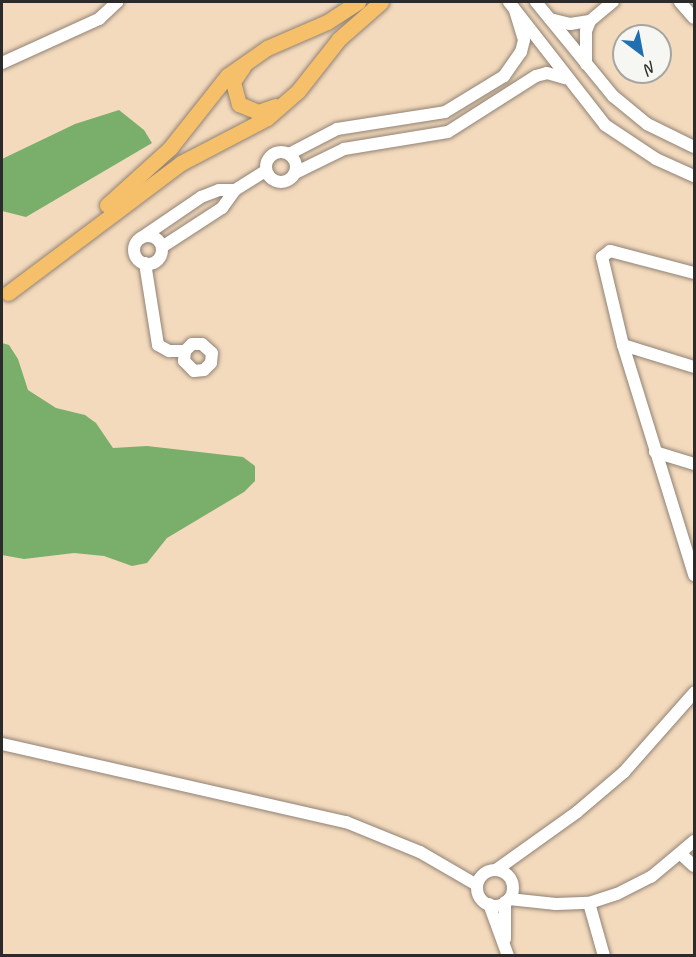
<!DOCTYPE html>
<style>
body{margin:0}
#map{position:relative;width:696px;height:957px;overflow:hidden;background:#f4dabd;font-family:Caveat,sans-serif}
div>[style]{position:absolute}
.forest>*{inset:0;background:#79ae6b}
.roads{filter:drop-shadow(0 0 2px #908274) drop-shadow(0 0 2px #908274)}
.minor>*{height:12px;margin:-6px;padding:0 6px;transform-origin:6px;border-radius:6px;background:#fff}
.minor>.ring{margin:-6px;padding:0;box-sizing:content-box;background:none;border:12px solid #fff;border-radius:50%}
.major>*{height:15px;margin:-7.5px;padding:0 7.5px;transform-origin:7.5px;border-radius:7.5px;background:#f6c06b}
span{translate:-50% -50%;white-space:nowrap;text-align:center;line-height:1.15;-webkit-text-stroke:6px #f6f6f2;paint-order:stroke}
.frame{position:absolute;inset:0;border:3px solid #2b2b2b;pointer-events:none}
.north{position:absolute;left:612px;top:24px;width:60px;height:60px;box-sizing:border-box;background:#f6f6f2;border:2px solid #a5a5a2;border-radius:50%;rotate:148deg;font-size:16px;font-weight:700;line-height:24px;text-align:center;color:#2b2b2b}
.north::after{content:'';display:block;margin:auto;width:21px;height:27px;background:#1f6fb2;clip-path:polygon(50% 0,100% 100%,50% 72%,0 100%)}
</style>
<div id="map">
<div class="forest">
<i style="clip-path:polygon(119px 110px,144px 130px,152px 143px,26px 217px,2px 211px,2px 159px,75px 124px)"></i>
<i style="clip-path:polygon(2px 343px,9px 345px,18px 359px,28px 390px,56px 408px,85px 415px,96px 423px,113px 448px,147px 446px,243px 457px,255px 466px,255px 481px,244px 492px,167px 538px,147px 563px,132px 566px,104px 556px,74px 553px,24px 559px,2px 555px)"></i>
</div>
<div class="roads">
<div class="minor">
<i style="left:509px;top:2px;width:156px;rotate:52deg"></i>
<i style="left:605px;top:125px;width:61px;rotate:33.7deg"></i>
<i style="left:656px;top:159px;width:42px;rotate:24.1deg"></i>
<i style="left:536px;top:2px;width:122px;rotate:50.7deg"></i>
<i style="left:613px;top:96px;width:44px;rotate:39.5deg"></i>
<i style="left:647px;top:124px;width:52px;rotate:26.1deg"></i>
<i style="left:680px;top:2px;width:21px;rotate:49deg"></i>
<i style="left:550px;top:19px;width:21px;rotate:14deg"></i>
<i style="left:570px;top:24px;width:20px;rotate:-9deg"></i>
<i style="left:2px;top:63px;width:107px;rotate:-24.4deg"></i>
<i style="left:99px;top:19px;width:25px;rotate:-43deg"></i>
<i style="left:586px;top:64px;width:33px;rotate:-90deg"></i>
<i style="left:586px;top:31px;width:11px;rotate:-68deg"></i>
<i style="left:590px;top:21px;width:30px;rotate:-40deg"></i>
<i class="ring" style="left:266px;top:152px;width:18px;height:18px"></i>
<i style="left:289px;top:154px;width:54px;rotate:-27.5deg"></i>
<i style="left:337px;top:129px;width:109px;rotate:-8.9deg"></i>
<i style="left:445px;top:112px;width:69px;rotate:-31.4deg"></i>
<i style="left:504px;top:76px;width:29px;rotate:-55deg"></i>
<i style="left:521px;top:52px;width:12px;rotate:-76deg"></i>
<i style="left:524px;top:40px;width:31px;rotate:-107deg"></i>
<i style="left:295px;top:173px;width:55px;rotate:-26.1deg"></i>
<i style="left:344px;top:149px;width:105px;rotate:-9.3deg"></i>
<i style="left:448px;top:132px;width:104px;rotate:-32.5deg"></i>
<i style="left:536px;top:76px;width:11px;rotate:-15deg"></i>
<i style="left:547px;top:73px;width:19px;rotate:16deg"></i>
<i class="ring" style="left:134px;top:236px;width:16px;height:16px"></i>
<i style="left:141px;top:238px;width:73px;rotate:-34.3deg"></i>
<i style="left:201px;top:197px;width:19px;rotate:-21deg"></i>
<i style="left:219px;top:190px;width:16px"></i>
<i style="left:235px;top:190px;width:36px;rotate:-32deg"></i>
<i style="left:162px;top:247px;width:72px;rotate:-33deg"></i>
<i style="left:222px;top:208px;width:22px;rotate:-54deg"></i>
<i style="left:145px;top:263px;width:83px;rotate:81deg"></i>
<i style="left:158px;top:345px;width:13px;rotate:29deg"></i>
<i style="left:169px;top:351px;width:16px"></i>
<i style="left:185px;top:351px;width:10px;rotate:-45deg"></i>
<i style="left:192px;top:344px;width:10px"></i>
<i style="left:202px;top:344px;width:13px;rotate:42deg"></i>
<i style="left:212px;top:353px;width:10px;rotate:96deg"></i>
<i style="left:211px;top:363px;width:10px;rotate:135deg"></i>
<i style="left:204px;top:370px;width:10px;rotate:174deg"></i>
<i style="left:194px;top:371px;width:14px;rotate:-135deg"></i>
<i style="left:184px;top:361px;width:10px;rotate:-84deg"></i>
<i style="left:694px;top:273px;width:87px;rotate:-165.3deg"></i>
<i style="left:610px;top:251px;width:10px;rotate:143deg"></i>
<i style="left:602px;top:257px;width:90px;rotate:76.6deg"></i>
<i style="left:623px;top:345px;width:241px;rotate:72.8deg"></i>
<i style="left:623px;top:345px;width:74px;rotate:17.2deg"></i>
<i style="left:655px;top:452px;width:41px;rotate:17.1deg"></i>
<i style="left:2px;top:744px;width:353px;rotate:12.8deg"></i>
<i style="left:346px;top:822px;width:80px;rotate:22.1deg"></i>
<i style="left:420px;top:852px;width:66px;rotate:30.1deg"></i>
<i style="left:682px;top:855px;width:16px;rotate:43deg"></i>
<i style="left:496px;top:870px;width:100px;rotate:-35.6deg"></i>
<i style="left:577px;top:812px;width:62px;rotate:-40.4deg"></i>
<i style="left:624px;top:772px;width:106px;rotate:-48.5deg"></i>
<i class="ring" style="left:477px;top:870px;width:24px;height:24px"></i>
<i style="left:509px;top:899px;width:47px;rotate:6.1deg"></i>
<i style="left:556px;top:904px;width:33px;rotate:-2deg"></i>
<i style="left:589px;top:903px;width:29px;rotate:-18deg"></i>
<i style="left:617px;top:894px;width:38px;rotate:-27deg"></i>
<i style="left:651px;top:877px;width:56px;rotate:-39.9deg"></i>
<i style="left:505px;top:902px;width:37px;rotate:90deg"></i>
<i style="left:589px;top:903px;width:55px;rotate:74.2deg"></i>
<i style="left:489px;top:904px;width:55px;rotate:69.9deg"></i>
</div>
<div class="major">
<i style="left:243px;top:67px;width:18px;rotate:124deg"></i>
<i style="left:233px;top:82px;width:23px;rotate:75deg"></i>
<i style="left:239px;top:104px;width:21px;rotate:23deg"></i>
<i style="left:258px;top:112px;width:18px;rotate:-19deg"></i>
<i style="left:107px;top:205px;width:85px;rotate:-42.1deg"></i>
<i style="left:170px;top:148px;width:92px;rotate:-51.6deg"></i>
<i style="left:227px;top:76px;width:49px;rotate:-35deg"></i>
<i style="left:267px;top:48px;width:65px;rotate:-23.4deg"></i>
<i style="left:327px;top:22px;width:37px;rotate:-33deg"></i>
<i style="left:8px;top:293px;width:216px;rotate:-36.9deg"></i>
<i style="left:181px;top:163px;width:97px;rotate:-27.6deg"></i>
<i style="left:267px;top:118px;width:41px;rotate:-41.1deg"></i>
<i style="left:298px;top:91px;width:66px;rotate:-51.7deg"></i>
<i style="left:339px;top:39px;width:56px;rotate:-41.4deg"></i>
</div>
</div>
<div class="frame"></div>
<div class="north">N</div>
</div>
